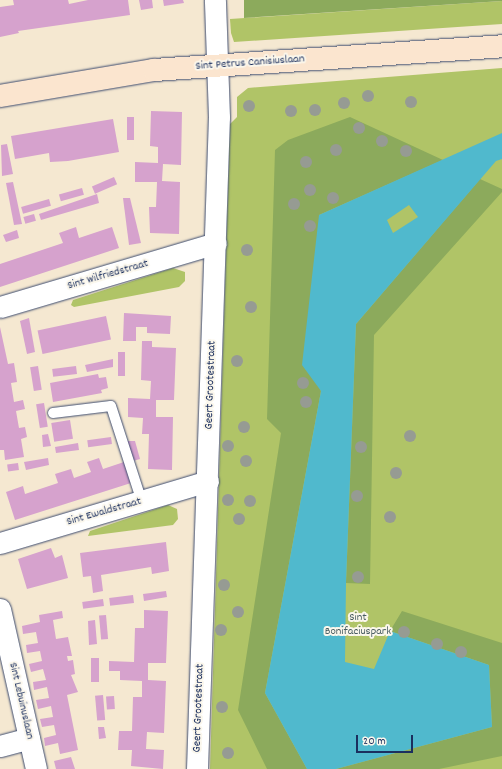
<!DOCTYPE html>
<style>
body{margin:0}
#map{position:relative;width:502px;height:769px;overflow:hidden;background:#f5e8d1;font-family:Dekko,sans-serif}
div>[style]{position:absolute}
.green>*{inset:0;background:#b0c467}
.forest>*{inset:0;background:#8caa5c}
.water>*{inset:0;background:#50b9cd}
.building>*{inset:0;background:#d6a2cd;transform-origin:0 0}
.roads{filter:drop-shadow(0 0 1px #3c4b6f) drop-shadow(0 0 1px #3c4b6f)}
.lane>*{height:10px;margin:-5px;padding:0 5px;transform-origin:5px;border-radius:5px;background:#fff}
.street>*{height:21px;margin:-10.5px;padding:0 10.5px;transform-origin:10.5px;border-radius:10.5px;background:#fff}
.secondary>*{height:22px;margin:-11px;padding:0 11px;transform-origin:11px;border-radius:11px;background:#fbe5cf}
.trees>*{width:12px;height:12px;margin:-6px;border-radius:50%;background:#969b93}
span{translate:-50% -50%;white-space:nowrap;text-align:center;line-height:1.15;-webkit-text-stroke:4px #fbf7ec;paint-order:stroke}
.street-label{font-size:12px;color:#1b2f5e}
.park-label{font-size:12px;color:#485c61}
.scale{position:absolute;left:356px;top:735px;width:57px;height:18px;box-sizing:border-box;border:2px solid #1b2f5e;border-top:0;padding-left:5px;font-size:12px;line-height:14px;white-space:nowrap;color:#1b2f5e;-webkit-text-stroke:3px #fbf7ec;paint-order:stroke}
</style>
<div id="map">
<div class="green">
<i style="clip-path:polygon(502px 1px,502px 24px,234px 42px,231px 33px,230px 19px)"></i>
<i style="clip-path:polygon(502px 68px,502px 769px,210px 769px,230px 124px,237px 117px,237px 97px,248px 88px)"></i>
<i style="clip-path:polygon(173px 268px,185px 272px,185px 281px,179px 287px,74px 307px,71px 305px,73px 300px)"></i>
<i style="clip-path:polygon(168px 505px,177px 509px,178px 519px,173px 525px,88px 536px,90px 531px)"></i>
</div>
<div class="forest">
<i style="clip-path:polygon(244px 0,502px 0,502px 1px,244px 18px)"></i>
<i style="clip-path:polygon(350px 117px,443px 160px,319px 215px,318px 384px,321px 391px,265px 693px,307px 769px,267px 769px,238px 710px,281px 433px,267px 419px,275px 150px,288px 140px)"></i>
<i style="clip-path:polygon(480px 179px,502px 189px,502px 192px,374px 335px,370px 584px,346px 583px,356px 324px)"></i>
<i style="clip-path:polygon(402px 611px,502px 643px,502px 756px,439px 769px,336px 769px,492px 727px,489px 665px,390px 631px)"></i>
</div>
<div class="water">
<i style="clip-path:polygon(evenodd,502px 133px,502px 159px,496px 161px,356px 324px,346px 583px,345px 662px,374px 669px,390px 631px,489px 665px,492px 727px,336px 769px,307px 769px,265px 693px,321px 391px,302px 365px,319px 215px,502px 133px,409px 205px,418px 217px,393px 233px,387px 220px,409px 205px)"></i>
</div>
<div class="building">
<i style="clip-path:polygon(13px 0,68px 0,69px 4px,88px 0,128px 0,130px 15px,18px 31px,19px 33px,0 37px,0 7px,14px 5px)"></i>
<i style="clip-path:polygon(139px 0,152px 0,153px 8px,141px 10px)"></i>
<i style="clip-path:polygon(163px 0,183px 0,184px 3px,164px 6px)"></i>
<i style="clip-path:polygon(151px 111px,182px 112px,181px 165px,163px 164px,162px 181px,180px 182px,179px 234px,150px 233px,149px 207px,156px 207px,157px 182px,135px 182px,135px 162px,158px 163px,158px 147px,150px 146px)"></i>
<i style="left:127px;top:117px;width:7px;height:23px"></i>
<i style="clip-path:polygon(113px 119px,119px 152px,68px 161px,50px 162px,49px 153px,15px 159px,11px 136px)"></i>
<i style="clip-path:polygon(7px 144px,13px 174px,2px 176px,1px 145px)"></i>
<i style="left:114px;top:177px;width:8px;height:24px;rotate:67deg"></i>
<i style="clip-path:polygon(13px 182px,22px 224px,14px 225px,6px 183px)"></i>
<i style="left:82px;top:188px;width:7px;height:24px;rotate:74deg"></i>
<i style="clip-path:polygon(97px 194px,99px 203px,41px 220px,39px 214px)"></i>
<i style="clip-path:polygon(123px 198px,130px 198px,141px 243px,129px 245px)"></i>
<i style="left:49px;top:199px;width:7px;height:29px;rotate:74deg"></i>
<i style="left:34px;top:214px;width:7px;height:11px;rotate:74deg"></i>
<i style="clip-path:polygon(76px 227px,79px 238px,112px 227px,119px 248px,0 287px,0 264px,63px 243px,59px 233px)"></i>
<i style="clip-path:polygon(17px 230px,19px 238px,6px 242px,3px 235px)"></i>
<i style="clip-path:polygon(124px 313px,171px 316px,170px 334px,147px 333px,147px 327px,136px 327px,136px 341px,123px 341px)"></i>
<i style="left:106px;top:316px;width:24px;height:70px;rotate:78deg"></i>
<i style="clip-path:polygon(29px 318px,35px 352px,27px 354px,20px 321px)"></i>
<i style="clip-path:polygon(0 327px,8px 364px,14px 363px,17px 382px,11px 383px,14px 402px,23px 400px,25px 409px,16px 411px,19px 428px,25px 427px,27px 437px,21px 439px,24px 457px,5px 460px,4px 450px,0 450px)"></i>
<i style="clip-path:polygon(142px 341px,152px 341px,152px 347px,176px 348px,174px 400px,156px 400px,156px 417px,173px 417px,172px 470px,148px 469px,149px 434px,142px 434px,143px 418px,128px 417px,128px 398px,150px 399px,151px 381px,141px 380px)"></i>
<i style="left:118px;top:352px;width:7px;height:24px"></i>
<i style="clip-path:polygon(113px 359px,113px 367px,87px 372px,85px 365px)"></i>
<i style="left:38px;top:366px;width:24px;height:8px;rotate:81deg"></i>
<i style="left:76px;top:366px;width:8px;height:24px;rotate:83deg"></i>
<i style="clip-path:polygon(98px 374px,99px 378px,106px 377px,108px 388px,101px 390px,102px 393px,53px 402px,50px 383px)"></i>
<i style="left:44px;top:403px;width:24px;height:8px;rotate:81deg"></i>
<i style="left:70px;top:420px;width:19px;height:19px;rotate:81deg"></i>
<i style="clip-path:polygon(48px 434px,51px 446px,43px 447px,42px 435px)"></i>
<i style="left:111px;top:437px;width:7px;height:24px;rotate:82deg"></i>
<i style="clip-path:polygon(126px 441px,135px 441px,140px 459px,133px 461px)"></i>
<i style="clip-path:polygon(78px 443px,79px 450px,56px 453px,55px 447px)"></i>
<i style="clip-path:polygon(48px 458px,49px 465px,26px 470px,24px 462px)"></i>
<i style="clip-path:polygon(99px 458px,103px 469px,124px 462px,131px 483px,15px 520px,6px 492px,23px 486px,25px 494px,58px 483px,55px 474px,71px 469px,74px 478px,91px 472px,87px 462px)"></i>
<i style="left:18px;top:463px;width:7px;height:11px;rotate:82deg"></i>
<i style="clip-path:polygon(166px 542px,169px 571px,152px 574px,151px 567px,101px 575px,103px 591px,93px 593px,91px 576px,83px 577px,80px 553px)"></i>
<i style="clip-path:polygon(51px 548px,55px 558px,62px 555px,68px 578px,27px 589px,18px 559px)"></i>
<i style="clip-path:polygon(166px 591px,167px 597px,144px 601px,143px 594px)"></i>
<i style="left:133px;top:595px;width:8px;height:24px;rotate:83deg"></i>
<i style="left:103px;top:599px;width:7px;height:21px;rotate:82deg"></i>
<i style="clip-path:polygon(144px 610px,168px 611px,166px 663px,148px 663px,148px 680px,166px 681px,164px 733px,147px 732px,146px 749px,164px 750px,163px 769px,131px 766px,132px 750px,118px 750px,119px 731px,132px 731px,133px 697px,142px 697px,142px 681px,120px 680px,120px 671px,109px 671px,109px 661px,134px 662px,135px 628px,144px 628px)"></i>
<i style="clip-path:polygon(62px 611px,63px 618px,53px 620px,56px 639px,68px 637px,72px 656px,67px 656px,68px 661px,73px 660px,75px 674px,71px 675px,78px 692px,67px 695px,78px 750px,60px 754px,58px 743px,45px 746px,44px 738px,56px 735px,54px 725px,42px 727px,40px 719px,53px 717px,51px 706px,38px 709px,36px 700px,49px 698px,47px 687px,34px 690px,33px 682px,46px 680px,43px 669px,31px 672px,29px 664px,42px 661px,40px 651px,27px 653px,26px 645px,38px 643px,36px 632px,23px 634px,22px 626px,40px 622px,39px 615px)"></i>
<i style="left:106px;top:615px;width:24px;height:7px;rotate:85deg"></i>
<i style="clip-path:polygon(95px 620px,97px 644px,89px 645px,88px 621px)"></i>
<i style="left:91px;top:658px;width:8px;height:24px"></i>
<i style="left:103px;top:695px;width:25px;height:8px;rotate:85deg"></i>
<i style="left:114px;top:696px;width:13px;height:8px;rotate:86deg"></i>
<i style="clip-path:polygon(98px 727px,104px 727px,106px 738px,99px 739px)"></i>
<i style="clip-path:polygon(71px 757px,75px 769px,56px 769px,54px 761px)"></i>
</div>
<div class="roads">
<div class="lane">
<i style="left:53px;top:413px;width:58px;rotate:-6.9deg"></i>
<i style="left:111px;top:406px;width:101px;rotate:72.1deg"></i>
</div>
<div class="street">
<i style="left:0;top:307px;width:225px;rotate:-16.5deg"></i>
<i style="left:0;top:543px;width:217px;rotate:-16.6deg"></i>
<i style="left:0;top:609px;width:164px;rotate:77.3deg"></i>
<i style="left:0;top:746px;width:30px;rotate:-15deg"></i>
<i style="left:197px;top:769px;width:652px;rotate:-88.07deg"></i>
<i style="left:219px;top:117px;width:117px;rotate:-92deg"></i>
</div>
<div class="secondary">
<i style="left:0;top:96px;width:156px;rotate:-9.6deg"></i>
<i style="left:154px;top:70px;width:349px;rotate:-3.9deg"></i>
</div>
</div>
<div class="trees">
<i style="left:368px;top:96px"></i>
<i style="left:411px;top:102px"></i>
<i style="left:344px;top:103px"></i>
<i style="left:249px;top:106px"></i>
<i style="left:315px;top:110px"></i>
<i style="left:291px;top:111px"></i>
<i style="left:359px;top:128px"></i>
<i style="left:382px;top:141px"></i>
<i style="left:336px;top:150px"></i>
<i style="left:406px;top:151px"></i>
<i style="left:306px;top:162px"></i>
<i style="left:310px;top:190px"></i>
<i style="left:333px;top:198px"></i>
<i style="left:294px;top:204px"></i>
<i style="left:310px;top:226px"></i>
<i style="left:247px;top:250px"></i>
<i style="left:251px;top:307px"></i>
<i style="left:237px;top:361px"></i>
<i style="left:303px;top:383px"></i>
<i style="left:306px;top:402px"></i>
<i style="left:244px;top:427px"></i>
<i style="left:410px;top:436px"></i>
<i style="left:228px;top:446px"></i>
<i style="left:361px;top:447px"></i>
<i style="left:246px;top:461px"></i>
<i style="left:396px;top:473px"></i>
<i style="left:357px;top:496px"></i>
<i style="left:228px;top:500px"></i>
<i style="left:250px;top:501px"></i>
<i style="left:390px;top:517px"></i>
<i style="left:239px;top:519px"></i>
<i style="left:358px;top:577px"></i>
<i style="left:224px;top:585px"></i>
<i style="left:238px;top:612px"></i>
<i style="left:221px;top:630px"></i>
<i style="left:404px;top:632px"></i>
<i style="left:437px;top:644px"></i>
<i style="left:461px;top:652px"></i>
<i style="left:222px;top:707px"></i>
<i style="left:228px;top:753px"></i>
</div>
<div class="street-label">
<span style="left:250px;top:63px;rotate:-4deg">Sint Petrus Canisiuslaan</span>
<span style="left:108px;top:275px;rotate:-16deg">Sint Wilfriedstraat</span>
<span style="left:211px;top:385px;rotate:-88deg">Geert Grootestraat</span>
<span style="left:104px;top:512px;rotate:-16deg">Sint Ewaldstraat</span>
<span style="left:21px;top:701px;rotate:77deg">Sint Lebuinuslaan</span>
<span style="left:199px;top:708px;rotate:-88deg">Geert Grootestraat</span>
</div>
<div class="park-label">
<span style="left:358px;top:625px">Sint<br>Bonifaciuspark</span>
</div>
<div class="scale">20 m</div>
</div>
